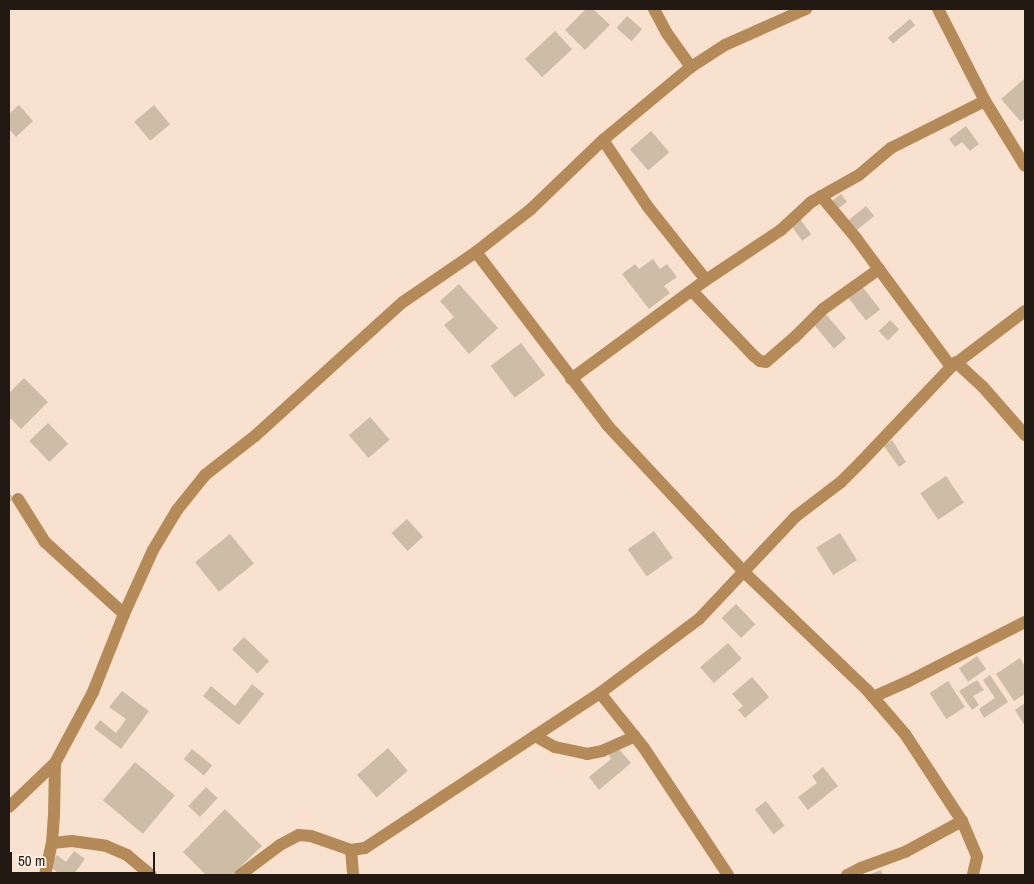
<!DOCTYPE html>
<style>
body{margin:0}
#map{position:relative;width:1034px;height:884px;overflow:hidden;background:#f8e1ce;font-family:"Archivo Narrow",sans-serif}
div>[style]{position:absolute}
.building>*{inset:0;background:#cdbda6;transform-origin:0 0}
.minor>*{height:12px;margin:-6px;padding:0 6px;transform-origin:6px;border-radius:6px;background:#b48b58}
span{translate:-50% -50%;white-space:nowrap;text-align:center;line-height:1.15;-webkit-text-stroke:4.5px #fef0e5;paint-order:stroke}
.frame{position:absolute;inset:0;border:10px solid #211912;pointer-events:none}
.scale{position:absolute;left:10px;top:852px;width:145px;height:22px;box-sizing:border-box;border:2px solid #211912;border-top:0;padding-left:6px;font-size:15px;line-height:18px;white-space:nowrap;color:#211912;-webkit-text-stroke:4px #fef0e5;paint-order:stroke}
</style>
<div id="map">
<div class="building">
<i style="clip-path:polygon(586px 9px,593px 9px,610px 25px,585px 50px,565px 30px)"></i>
<i style="left:627px;top:16px;width:20px;height:16px;rotate:41deg"></i>
<i style="left:910px;top:19px;width:8px;height:29px;rotate:50deg"></i>
<i style="left:555px;top:31px;width:25px;height:41px;rotate:47deg"></i>
<i style="clip-path:polygon(1025px 78px,1025px 118px,1021px 122px,1001px 99px)"></i>
<i style="clip-path:polygon(19px 105px,33px 121px,16px 137px,9px 129px,9px 114px)"></i>
<i style="left:154px;top:105px;width:25px;height:26px;rotate:50deg"></i>
<i style="clip-path:polygon(966px 126px,979px 144px,970px 151px,962px 142px,955px 147px,949px 139px)"></i>
<i style="left:651px;top:131px;width:28px;height:28px;rotate:49deg"></i>
<i style="left:841px;top:194px;width:10px;height:11px;rotate:53deg"></i>
<i style="left:866px;top:206px;width:13px;height:23px;rotate:51deg"></i>
<i style="left:800px;top:219px;width:19px;height:11px;rotate:54deg"></i>
<i style="clip-path:polygon(653px 259px,660px 269px,667px 264px,677px 277px,664px 286px,670px 293px,649px 309px,622px 274px,635px 264px,639px 269px)"></i>
<i style="clip-path:polygon(459px 284px,498px 328px,469px 354px,444px 325px,454px 317px,440px 301px)"></i>
<i style="left:861px;top:285px;width:31px;height:18px;rotate:52deg"></i>
<i style="left:825px;top:313px;width:33px;height:16px;rotate:50deg"></i>
<i style="left:890px;top:320px;width:13px;height:16px;rotate:45deg"></i>
<i style="left:521px;top:343px;width:40px;height:38px;rotate:53deg"></i>
<i style="clip-path:polygon(24px 378px,48px 402px,21px 429px,9px 417px,9px 393px)"></i>
<i style="left:370px;top:417px;width:30px;height:28px;rotate:49deg"></i>
<i style="left:48px;top:423px;width:29px;height:26px;rotate:46deg"></i>
<i style="clip-path:polygon(892px 440px,906px 462px,899px 467px,884px 446px)"></i>
<i style="left:946px;top:476px;width:32px;height:31px;rotate:56deg"></i>
<i style="clip-path:polygon(9px 493px,14px 498px,9px 503px)"></i>
<i style="left:407px;top:519px;width:24px;height:21px;rotate:48deg"></i>
<i style="left:654px;top:531px;width:33px;height:32px;rotate:55deg"></i>
<i style="left:840px;top:533px;width:32px;height:28px;rotate:58deg"></i>
<i style="left:230px;top:534px;width:38px;height:45px;rotate:51deg"></i>
<i style="left:736px;top:604px;width:28px;height:20px;rotate:46deg"></i>
<i style="left:244px;top:637px;width:35px;height:17px;rotate:44deg"></i>
<i style="left:728px;top:643px;width:21px;height:37px;rotate:49deg"></i>
<i style="left:977px;top:656px;width:16px;height:22px;rotate:55deg"></i>
<i style="clip-path:polygon(1020px 658px,1025px 667px,1025px 694px,1014px 701px,996px 674px)"></i>
<i style="clip-path:polygon(990px 675px,1008px 702px,984px 718px,979px 709px,995px 698px,983px 680px)"></i>
<i style="clip-path:polygon(752px 677px,769px 697px,745px 718px,738px 710px,743px 706px,732px 694px)"></i>
<i style="clip-path:polygon(977px 680px,984px 690px,973px 696px,979px 705px,972px 710px,959px 691px)"></i>
<i style="left:948px;top:681px;width:31px;height:22px;rotate:57deg"></i>
<i style="clip-path:polygon(252px 684px,264px 694px,239px 725px,203px 696px,211px 686px,235px 706px)"></i>
<i style="clip-path:polygon(122px 691px,149px 711px,121px 749px,94px 728px,100px 720px,116px 733px,126px 719px,109px 707px)"></i>
<i style="clip-path:polygon(1025px 703px,1025px 726px,1015px 710px)"></i>
<i style="clip-path:polygon(617px 747px,631px 763px,599px 790px,589px 777px,611px 759px,608px 754px)"></i>
<i style="left:388px;top:748px;width:30px;height:41px;rotate:49deg"></i>
<i style="left:192px;top:749px;width:26px;height:13px;rotate:39deg"></i>
<i style="left:135px;top:762px;width:52px;height:50px;rotate:40deg"></i>
<i style="clip-path:polygon(823px 767px,838px 786px,808px 810px,798px 797px,817px 783px,812px 776px)"></i>
<i style="left:206px;top:787px;width:16px;height:26px;rotate:43deg"></i>
<i style="left:766px;top:801px;width:31px;height:14px;rotate:53deg"></i>
<i style="clip-path:polygon(225px 809px,262px 846px,232px 875px,206px 875px,183px 852px)"></i>
<i style="clip-path:polygon(74px 851px,85px 859px,73px 875px,61px 875px,49px 866px,57px 855px,66px 862px)"></i>
<i style="clip-path:polygon(881px 870px,883px 875px,868px 875px)"></i>
</div>
<div class="minor">
<i style="left:654px;top:9px;width:26px;rotate:62deg"></i>
<i style="left:666px;top:32px;width:43px;rotate:54.5deg"></i>
<i style="left:938px;top:9px;width:103px;rotate:62.9deg"></i>
<i style="left:985px;top:101px;width:76px;rotate:58.4deg"></i>
<i style="left:603px;top:140px;width:81px;rotate:56.1deg"></i>
<i style="left:648px;top:207px;width:93px;rotate:51.5deg"></i>
<i style="left:821px;top:196px;width:55px;rotate:50.2deg"></i>
<i style="left:856px;top:238px;width:160px;rotate:53.6deg"></i>
<i style="left:476px;top:252px;width:218px;rotate:52.8deg"></i>
<i style="left:608px;top:426px;width:201px;rotate:47deg"></i>
<i style="left:745px;top:573px;width:169px;rotate:43.8deg"></i>
<i style="left:867px;top:690px;width:58px;rotate:49.2deg"></i>
<i style="left:905px;top:734px;width:104px;rotate:56.8deg"></i>
<i style="left:962px;top:821px;width:39px;rotate:67deg"></i>
<i style="left:977px;top:857px;width:18px;rotate:103deg"></i>
<i style="left:692px;top:291px;width:90px;rotate:46.4deg"></i>
<i style="left:754px;top:356px;width:8px;rotate:40deg"></i>
<i style="left:760px;top:361px;width:6px;rotate:9deg"></i>
<i style="left:766px;top:362px;width:37px;rotate:-41deg"></i>
<i style="left:794px;top:338px;width:41px;rotate:-45deg"></i>
<i style="left:823px;top:309px;width:69px;rotate:-35.5deg"></i>
<i style="left:956px;top:362px;width:37px;rotate:43deg"></i>
<i style="left:983px;top:387px;width:64px;rotate:48.8deg"></i>
<i style="left:571px;top:379px;width:167px;rotate:-36.3deg"></i>
<i style="left:706px;top:280px;width:90px;rotate:-33.7deg"></i>
<i style="left:781px;top:230px;width:41px;rotate:-43deg"></i>
<i style="left:811px;top:202px;width:55px;rotate:-29.4deg"></i>
<i style="left:859px;top:175px;width:42px;rotate:-40.2deg"></i>
<i style="left:891px;top:148px;width:105px;rotate:-26.6deg"></i>
<i style="left:18px;top:499px;width:51px;rotate:57.9deg"></i>
<i style="left:45px;top:542px;width:107px;rotate:42.3deg"></i>
<i style="left:600px;top:693px;width:70px;rotate:51.3deg"></i>
<i style="left:644px;top:748px;width:152px;rotate:56.5deg"></i>
<i style="left:873px;top:697px;width:37px;rotate:-24deg"></i>
<i style="left:907px;top:682px;width:132px;rotate:-27deg"></i>
<i style="left:535px;top:736px;width:23px;rotate:29deg"></i>
<i style="left:555px;top:747px;width:33px;rotate:12deg"></i>
<i style="left:587px;top:754px;width:15px;rotate:-11deg"></i>
<i style="left:602px;top:751px;width:36px;rotate:-24deg"></i>
<i style="left:9px;top:807px;width:64px;rotate:-43.7deg"></i>
<i style="left:55px;top:763px;width:81px;rotate:-61.8deg"></i>
<i style="left:93px;top:692px;width:84px;rotate:-68.3deg"></i>
<i style="left:124px;top:614px;width:70px;rotate:-65.6deg"></i>
<i style="left:153px;top:550px;width:47px;rotate:-59deg"></i>
<i style="left:177px;top:510px;width:45px;rotate:-51.3deg"></i>
<i style="left:205px;top:475px;width:63px;rotate:-38deg"></i>
<i style="left:255px;top:436px;width:200px;rotate:-42.2deg"></i>
<i style="left:403px;top:302px;width:88px;rotate:-34.4deg"></i>
<i style="left:476px;top:252px;width:70px;rotate:-38deg"></i>
<i style="left:531px;top:209px;width:100px;rotate:-43.8deg"></i>
<i style="left:603px;top:140px;width:114px;rotate:-39.7deg"></i>
<i style="left:691px;top:67px;width:40px;rotate:-32.9deg"></i>
<i style="left:725px;top:45px;width:89px;rotate:-24deg"></i>
<i style="left:52px;top:843px;width:20px;rotate:-6deg"></i>
<i style="left:72px;top:841px;width:34px;rotate:8deg"></i>
<i style="left:106px;top:846px;width:23px;rotate:23deg"></i>
<i style="left:127px;top:855px;width:31px;rotate:40deg"></i>
<i style="left:351px;top:850px;width:25px;rotate:85deg"></i>
<i style="left:45px;top:875px;width:33px;rotate:-78deg"></i>
<i style="left:52px;top:843px;width:27px;rotate:-86deg"></i>
<i style="left:54px;top:816px;width:53px;rotate:-88.9deg"></i>
<i style="left:240px;top:875px;width:50px;rotate:-36.9deg"></i>
<i style="left:280px;top:845px;width:21px;rotate:-28deg"></i>
<i style="left:299px;top:835px;width:12px;rotate:5deg"></i>
<i style="left:311px;top:836px;width:42px;rotate:19.3deg"></i>
<i style="left:351px;top:850px;width:14px;rotate:-8deg"></i>
<i style="left:365px;top:848px;width:282px;rotate:-33.4deg"></i>
<i style="left:600px;top:693px;width:124px;rotate:-36.8deg"></i>
<i style="left:699px;top:619px;width:140px;rotate:-46.7deg"></i>
<i style="left:795px;top:517px;width:58px;rotate:-37.3deg"></i>
<i style="left:841px;top:482px;width:28px;rotate:-45deg"></i>
<i style="left:861px;top:462px;width:131px;rotate:-46.5deg"></i>
<i style="left:951px;top:367px;width:93px;rotate:-37.1deg"></i>
<i style="left:847px;top:875px;width:16px;rotate:-27deg"></i>
<i style="left:861px;top:868px;width:47px;rotate:-20deg"></i>
<i style="left:905px;top:852px;width:65px;rotate:-28.5deg"></i>
</div>
<div class="frame"></div>
<div class="scale">50 m</div>
</div>
